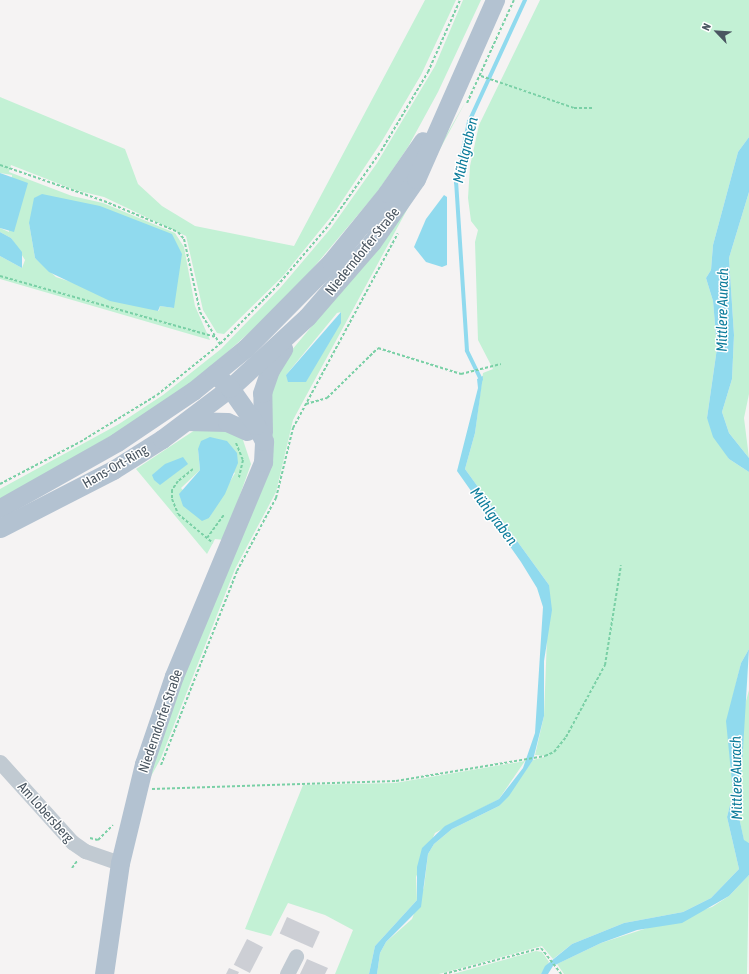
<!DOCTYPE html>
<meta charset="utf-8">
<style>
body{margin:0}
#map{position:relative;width:749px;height:974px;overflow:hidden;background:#f5f3f3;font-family:"Asap Condensed",sans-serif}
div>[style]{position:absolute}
.green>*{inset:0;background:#c3f1d5}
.water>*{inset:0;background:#90daee}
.stream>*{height:3.5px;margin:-1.75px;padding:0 1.75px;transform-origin:1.75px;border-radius:1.75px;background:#90daee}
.building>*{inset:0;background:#cdcfd5;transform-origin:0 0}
.path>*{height:2px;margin-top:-1px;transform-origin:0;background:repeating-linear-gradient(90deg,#7ad0a6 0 3px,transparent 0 5px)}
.minor>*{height:15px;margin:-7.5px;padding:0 7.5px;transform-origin:7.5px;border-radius:7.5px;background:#c1cad2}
.major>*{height:19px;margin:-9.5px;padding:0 9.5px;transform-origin:9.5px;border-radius:9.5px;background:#b3c2d1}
span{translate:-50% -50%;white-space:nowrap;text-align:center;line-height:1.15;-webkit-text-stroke:3px #fff;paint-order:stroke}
.street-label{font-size:14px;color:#4a5661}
.water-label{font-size:15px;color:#0c7c9b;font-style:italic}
.north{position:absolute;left:697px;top:12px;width:40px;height:40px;-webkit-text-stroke:3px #fff;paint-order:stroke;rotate:295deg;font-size:11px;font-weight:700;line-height:16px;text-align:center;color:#4a5661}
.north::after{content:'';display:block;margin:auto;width:14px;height:18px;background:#4a5661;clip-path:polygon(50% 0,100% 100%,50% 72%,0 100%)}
</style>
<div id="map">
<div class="green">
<i style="clip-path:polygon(evenodd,425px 0,456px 0,421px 75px,382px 141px,334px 213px,283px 276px,224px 334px,217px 333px,203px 310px,186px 236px,104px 197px,75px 190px,11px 165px,9px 172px,72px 196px,103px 203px,175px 233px,184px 247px,195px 306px,210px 340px,0 279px,0 256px,22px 268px,25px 260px,11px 238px,0 232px,0 228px,9px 232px,12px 175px,0 173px,0 97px,125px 149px,138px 184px,162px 206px,195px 226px,294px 246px,425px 0,29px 223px,174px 308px,160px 306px,159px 311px,56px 277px,35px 258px,29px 223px)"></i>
<i style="clip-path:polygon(463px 0,481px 0,438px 92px,408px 147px,378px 191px,287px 299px,177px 397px,0 501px,0 489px,119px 424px,163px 395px,221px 349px,281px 287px,331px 228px,377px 163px,435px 66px)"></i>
<i style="clip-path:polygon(540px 0,749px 0,749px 137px,738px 152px,713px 245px,711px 270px,706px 278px,713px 301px,717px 348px,707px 418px,729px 459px,749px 472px,749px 649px,741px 663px,727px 721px,733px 793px,727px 817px,739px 869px,711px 898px,683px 912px,624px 923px,572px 944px,553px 959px,542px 946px,439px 974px,377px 974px,380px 953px,386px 942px,412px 919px,424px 887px,428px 854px,434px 844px,452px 829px,499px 806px,533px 760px,548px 756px,535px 755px,544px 716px,549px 585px,465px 469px,475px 433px,483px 373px,493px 369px,478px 340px,475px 242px,478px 230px,471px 221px,468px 198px,470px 166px,479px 125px)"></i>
<i style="clip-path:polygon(evenodd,466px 101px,293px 420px,276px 492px,235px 569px,161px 758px,149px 780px,170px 707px,228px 562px,268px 474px,266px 400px,286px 357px,389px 234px,466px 101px,341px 312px,301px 380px,286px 375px,337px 313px,341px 312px)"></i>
<i style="clip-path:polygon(749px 192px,749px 394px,744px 418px,749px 458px,729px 433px,722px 412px,732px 379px,734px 335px,729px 258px)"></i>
<i style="clip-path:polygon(evenodd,213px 425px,242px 437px,251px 464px,224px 540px,215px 539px,207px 554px,136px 469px,198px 428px,213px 425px,198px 449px,235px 473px,209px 518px,181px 488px,200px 470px,198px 449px)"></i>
<i style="clip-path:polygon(749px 690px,749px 843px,744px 841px,739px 817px,743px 712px)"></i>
<i style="clip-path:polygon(525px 761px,499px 799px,435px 833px,416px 877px,417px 900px,375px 946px,369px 974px,335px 974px,353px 930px,325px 915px,288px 903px,271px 936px,245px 929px,303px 785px,395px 783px)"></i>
<i style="clip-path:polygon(749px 875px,747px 974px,564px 974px,557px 964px,601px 943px,712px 907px,729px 896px)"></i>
<i style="clip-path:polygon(536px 951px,542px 952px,549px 962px,541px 974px,453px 974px)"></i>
</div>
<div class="water">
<i style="clip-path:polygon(749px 137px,749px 192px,729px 258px,734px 335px,732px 379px,722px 412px,729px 433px,749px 458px,749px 472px,729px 459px,713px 437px,707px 418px,717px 348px,713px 301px,706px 278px,711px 270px,713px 245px,738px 152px)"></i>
<i style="clip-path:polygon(0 173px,28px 183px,14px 232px,0 228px)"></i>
<i style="clip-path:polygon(42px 194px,100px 206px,172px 234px,182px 254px,174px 308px,160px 306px,158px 311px,110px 301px,49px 272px,35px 258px,29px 223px,34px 198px)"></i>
<i style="clip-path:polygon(444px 195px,447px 197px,447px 265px,442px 267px,426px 262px,414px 247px,426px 219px)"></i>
<i style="clip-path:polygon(0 232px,11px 238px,22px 252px,22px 268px,0 256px)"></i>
<i style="clip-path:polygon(341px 312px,341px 323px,306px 382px,288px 382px,286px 375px)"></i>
<i style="clip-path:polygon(483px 376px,475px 433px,465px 469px,549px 585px,552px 610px,544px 661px,544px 716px,533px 760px,509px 796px,499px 806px,452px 829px,434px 844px,428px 854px,421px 907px,386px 942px,380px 953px,377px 974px,369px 974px,375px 946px,417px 900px,417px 867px,422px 848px,445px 826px,499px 799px,523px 768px,535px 733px,543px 607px,537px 588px,521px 562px,457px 471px,478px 388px,477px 379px)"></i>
<i style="clip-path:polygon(210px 437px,227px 441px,237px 453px,238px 463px,225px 494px,209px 518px,202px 521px,183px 506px,179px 494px,200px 470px,198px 449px,201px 441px)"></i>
<i style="clip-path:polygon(183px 457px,188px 464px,160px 485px,154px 480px,152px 475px,165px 464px)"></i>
<i style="clip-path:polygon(749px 649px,739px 817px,744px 840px,749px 843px,749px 875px,729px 896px,682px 923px,637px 930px,601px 943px,553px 966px,548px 974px,541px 974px,545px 966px,572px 944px,624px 923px,683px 912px,711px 898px,739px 869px,727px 817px,733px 793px,726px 721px,741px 663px)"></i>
</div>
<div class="stream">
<i style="left:481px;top:380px;width:32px;rotate:-116deg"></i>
<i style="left:467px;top:351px;width:168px;rotate:-93.7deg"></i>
<i style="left:456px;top:183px;width:62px;rotate:-78deg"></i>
<i style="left:469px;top:122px;width:134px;rotate:-65.3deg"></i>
</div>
<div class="building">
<i style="left:287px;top:917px;width:36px;height:18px;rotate:24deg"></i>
<i style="left:247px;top:939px;width:18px;height:29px;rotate:27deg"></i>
<i style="clip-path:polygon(307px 959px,328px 968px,325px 974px,300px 974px)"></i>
<i style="clip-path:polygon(229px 968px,239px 972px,238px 974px,226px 974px)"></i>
</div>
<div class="path">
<i style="left:481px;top:76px;width:98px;rotate:19deg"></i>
<i style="left:574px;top:108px;width:20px"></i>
<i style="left:467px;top:103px;width:113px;rotate:-65.5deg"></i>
<i style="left:0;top:165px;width:110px;rotate:19.1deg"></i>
<i style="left:104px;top:201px;width:80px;rotate:22.7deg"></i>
<i style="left:178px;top:232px;width:9px;rotate:49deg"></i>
<i style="left:184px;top:239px;width:75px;rotate:77.6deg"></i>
<i style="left:200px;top:312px;width:38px;rotate:58deg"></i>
<i style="left:0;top:276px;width:224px;rotate:15.8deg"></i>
<i style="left:306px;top:404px;width:22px;rotate:-16deg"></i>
<i style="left:327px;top:398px;width:71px;rotate:-44.4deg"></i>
<i style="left:378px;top:348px;width:87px;rotate:17.4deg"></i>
<i style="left:461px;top:374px;width:41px;rotate:-14deg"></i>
<i style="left:236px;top:443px;width:18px;rotate:68deg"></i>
<i style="left:243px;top:460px;width:18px;rotate:103deg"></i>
<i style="left:193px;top:469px;width:19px;rotate:141deg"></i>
<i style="left:178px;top:481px;width:11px;rotate:124deg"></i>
<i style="left:172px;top:490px;width:9px;rotate:90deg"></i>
<i style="left:172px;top:499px;width:16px;rotate:68deg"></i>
<i style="left:178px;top:514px;width:45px;rotate:39.6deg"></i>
<i style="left:0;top:484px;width:90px;rotate:-27.7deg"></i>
<i style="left:80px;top:442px;width:90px;rotate:-31.4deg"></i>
<i style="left:157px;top:395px;width:81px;rotate:-39deg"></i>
<i style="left:220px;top:344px;width:81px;rotate:-45.5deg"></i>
<i style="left:277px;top:286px;width:80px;rotate:-49.6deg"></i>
<i style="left:329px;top:225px;width:90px;rotate:-54.9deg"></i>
<i style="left:381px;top:151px;width:92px;rotate:-59.3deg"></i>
<i style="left:428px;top:72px;width:79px;rotate:-66deg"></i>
<i style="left:207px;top:538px;width:29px;rotate:-54deg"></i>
<i style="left:161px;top:765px;width:208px;rotate:-68.6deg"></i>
<i style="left:237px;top:571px;width:83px;rotate:-61.9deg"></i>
<i style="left:276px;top:498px;width:72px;rotate:-76.3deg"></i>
<i style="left:293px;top:428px;width:221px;rotate:-61.7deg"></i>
<i style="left:152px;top:789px;width:244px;rotate:-1.9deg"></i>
<i style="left:396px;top:781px;width:151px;rotate:-9.5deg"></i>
<i style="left:545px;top:756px;width:10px;rotate:-24deg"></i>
<i style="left:554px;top:752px;width:19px;rotate:-51deg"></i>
<i style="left:566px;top:737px;width:82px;rotate:-61.6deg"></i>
<i style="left:605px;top:665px;width:101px;rotate:-80.9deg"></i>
<i style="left:90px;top:838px;width:8px;rotate:14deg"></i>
<i style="left:98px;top:840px;width:21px;rotate:-45deg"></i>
<i style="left:72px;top:868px;width:9px;rotate:-54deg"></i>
<i style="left:444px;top:974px;width:100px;rotate:-15deg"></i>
<i style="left:541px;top:948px;width:33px;rotate:52deg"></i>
</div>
<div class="minor">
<i style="left:0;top:762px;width:108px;rotate:48deg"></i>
<i style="left:72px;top:842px;width:16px;rotate:35deg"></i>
<i style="left:85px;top:851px;width:37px;rotate:19deg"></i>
<i style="left:287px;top:974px;width:20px;rotate:-63deg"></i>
</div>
<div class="major">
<i style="left:187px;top:421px;width:40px;rotate:1.4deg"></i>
<i style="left:227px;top:422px;width:22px;rotate:24deg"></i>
<i style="left:263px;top:432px;width:39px;rotate:-91deg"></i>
<i style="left:262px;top:393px;width:24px;rotate:-71deg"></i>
<i style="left:270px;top:370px;width:25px;rotate:-58deg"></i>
<i style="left:0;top:508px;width:134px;rotate:-29.4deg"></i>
<i style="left:117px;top:442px;width:92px;rotate:-33.9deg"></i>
<i style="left:193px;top:391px;width:68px;rotate:-39.1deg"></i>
<i style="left:246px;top:348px;width:121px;rotate:-45.3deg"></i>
<i style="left:331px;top:262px;width:89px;rotate:-50.9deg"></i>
<i style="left:387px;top:193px;width:63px;rotate:-55.3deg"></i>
<i style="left:0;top:528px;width:127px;rotate:-27.2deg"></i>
<i style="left:113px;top:470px;width:58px;rotate:-32.3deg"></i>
<i style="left:162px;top:439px;width:85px;rotate:-36.9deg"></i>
<i style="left:230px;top:388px;width:105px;rotate:-42.7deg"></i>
<i style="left:307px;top:317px;width:99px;rotate:-49.1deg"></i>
<i style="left:372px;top:242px;width:77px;rotate:-55.1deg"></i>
<i style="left:416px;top:179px;width:196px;rotate:-66.2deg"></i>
<i style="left:104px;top:974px;width:112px;rotate:-81.8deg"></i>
<i style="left:120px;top:863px;width:102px;rotate:-76.4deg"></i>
<i style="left:144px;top:764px;width:93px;rotate:-71.2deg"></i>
<i style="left:174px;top:676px;width:232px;rotate:-67.4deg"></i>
<i style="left:263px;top:462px;width:21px;rotate:-87deg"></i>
<i style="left:264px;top:441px;width:18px;rotate:-117deg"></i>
<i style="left:256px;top:425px;width:45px;rotate:-125.1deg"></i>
<i style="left:230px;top:388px;width:21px;rotate:-137deg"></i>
</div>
<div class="street-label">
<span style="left:362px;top:251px;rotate:-51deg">Niederndorfer Straße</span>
<span style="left:115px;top:466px;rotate:-30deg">Hans-Ort-Ring</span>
<span style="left:160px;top:721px;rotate:-71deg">Niederndorfer Straße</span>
<span style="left:46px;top:812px;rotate:48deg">Am Lobersberg</span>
</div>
<div class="water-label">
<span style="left:465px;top:150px;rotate:-77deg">Mühlgraben</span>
<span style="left:722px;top:310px;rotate:-89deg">Mittlere Aurach</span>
<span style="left:494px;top:516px;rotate:53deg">Mühlgraben</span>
<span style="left:736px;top:778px;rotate:-91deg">Mittlere Aurach</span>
</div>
<div class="north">N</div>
</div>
